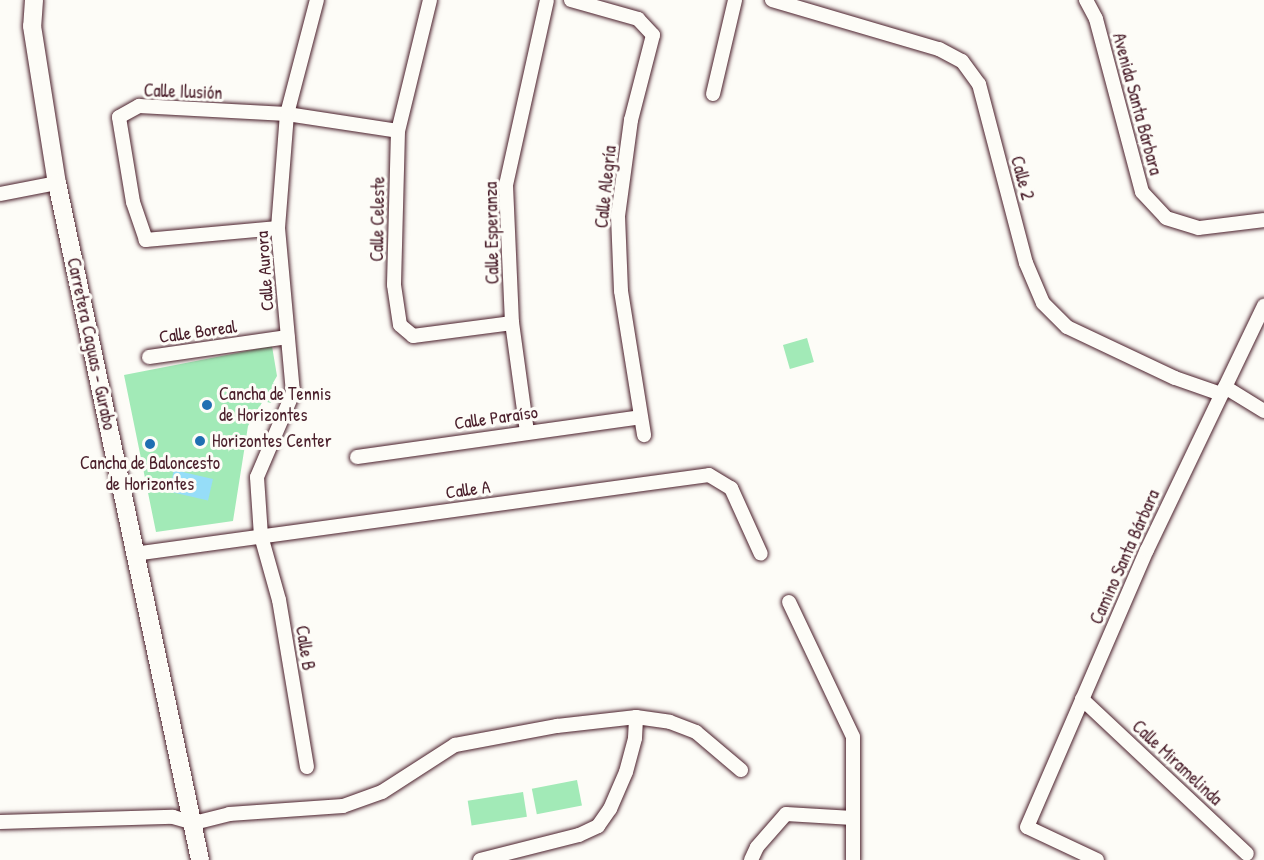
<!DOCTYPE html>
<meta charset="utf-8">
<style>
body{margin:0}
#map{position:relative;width:1264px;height:860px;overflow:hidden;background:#fdfcf7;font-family:"Patrick Hand",sans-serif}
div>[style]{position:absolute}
.green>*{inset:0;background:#a2eab7;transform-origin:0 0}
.water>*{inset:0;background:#96ddf8;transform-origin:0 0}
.roads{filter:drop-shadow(0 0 2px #4a1f2b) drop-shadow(0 0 2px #4a1f2b)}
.minor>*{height:14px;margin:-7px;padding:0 7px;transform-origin:7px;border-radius:7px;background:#fdfcf7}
.major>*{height:18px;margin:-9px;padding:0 9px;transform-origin:9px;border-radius:9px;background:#fdfcf7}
.dots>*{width:16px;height:16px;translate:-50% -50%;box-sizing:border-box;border:3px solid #fdfcf7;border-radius:50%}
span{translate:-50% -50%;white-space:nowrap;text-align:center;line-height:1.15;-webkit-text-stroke:6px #fdfcf7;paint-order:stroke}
.street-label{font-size:18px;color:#4a1f2b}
.poi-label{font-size:18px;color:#4a1f2b}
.left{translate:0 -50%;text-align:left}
</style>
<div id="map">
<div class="green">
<i style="left:807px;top:338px;width:25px;height:25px;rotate:74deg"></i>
<i style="clip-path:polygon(272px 346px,277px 376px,273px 383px,277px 384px,271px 403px,263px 401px,248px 426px,233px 521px,156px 532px,124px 375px)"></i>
<i style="left:577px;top:780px;width:26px;height:46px;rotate:79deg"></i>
<i style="left:523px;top:792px;width:25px;height:56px;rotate:81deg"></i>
</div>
<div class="water">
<i style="left:174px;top:470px;width:40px;height:22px;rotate:13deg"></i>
</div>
<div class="roads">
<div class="minor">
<i style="left:430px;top:0;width:135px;rotate:103.7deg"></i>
<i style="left:398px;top:131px;width:154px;rotate:91.5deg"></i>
<i style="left:394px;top:285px;width:40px;rotate:81.5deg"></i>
<i style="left:400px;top:325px;width:17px;rotate:40deg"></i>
<i style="left:413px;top:336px;width:100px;rotate:-7.5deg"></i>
<i style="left:571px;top:0;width:70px;rotate:15.8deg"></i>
<i style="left:638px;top:19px;width:22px;rotate:47deg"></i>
<i style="left:653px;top:35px;width:88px;rotate:104.5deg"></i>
<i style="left:631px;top:120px;width:97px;rotate:97.7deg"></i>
<i style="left:618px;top:216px;width:75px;rotate:87.7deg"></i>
<i style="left:621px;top:291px;width:146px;rotate:80.9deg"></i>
<i style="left:772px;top:0;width:174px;rotate:16.4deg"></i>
<i style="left:939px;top:49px;width:26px;rotate:28deg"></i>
<i style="left:962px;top:61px;width:29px;rotate:54deg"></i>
<i style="left:979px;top:84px;width:185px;rotate:75.3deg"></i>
<i style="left:1026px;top:263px;width:43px;rotate:67deg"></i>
<i style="left:1043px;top:303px;width:34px;rotate:45deg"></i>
<i style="left:1067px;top:327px;width:119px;rotate:25.3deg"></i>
<i style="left:1175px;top:378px;width:49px;rotate:19.2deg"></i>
<i style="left:1086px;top:0;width:21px;rotate:62deg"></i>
<i style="left:1096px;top:19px;width:179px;rotate:75.1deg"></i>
<i style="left:1142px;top:192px;width:35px;rotate:47deg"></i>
<i style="left:1166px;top:218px;width:34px;rotate:17deg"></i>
<i style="left:1199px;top:228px;width:65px;rotate:-7deg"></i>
<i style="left:713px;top:94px;width:97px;rotate:-76.8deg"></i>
<i style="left:0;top:194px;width:58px;rotate:-10.9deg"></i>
<i style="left:278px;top:228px;width:133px;rotate:174.8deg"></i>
<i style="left:146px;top:240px;width:40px;rotate:-108.9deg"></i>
<i style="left:133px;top:202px;width:86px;rotate:-99.4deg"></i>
<i style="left:119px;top:117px;width:23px;rotate:-29deg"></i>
<i style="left:139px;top:106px;width:148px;rotate:3.1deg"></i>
<i style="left:287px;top:114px;width:112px;rotate:8.7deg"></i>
<i style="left:149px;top:357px;width:140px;rotate:-8.2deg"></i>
<i style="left:1225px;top:387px;width:46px;rotate:31.6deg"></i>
<i style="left:527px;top:432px;width:110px;rotate:-97.8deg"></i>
<i style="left:512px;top:323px;width:138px;rotate:-92.5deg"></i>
<i style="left:506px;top:185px;width:189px;rotate:-77.5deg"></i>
<i style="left:357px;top:457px;width:286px;rotate:-8deg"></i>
<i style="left:134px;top:554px;width:580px;rotate:-7.82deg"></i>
<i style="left:709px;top:475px;width:26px;rotate:31deg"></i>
<i style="left:731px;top:488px;width:72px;rotate:65.6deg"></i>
<i style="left:789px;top:602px;width:149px;rotate:64.6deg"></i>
<i style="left:853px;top:737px;width:123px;rotate:90deg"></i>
<i style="left:1082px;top:699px;width:226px;rotate:43.2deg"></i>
<i style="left:307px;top:767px;width:169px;rotate:-99.5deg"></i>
<i style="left:279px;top:600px;width:66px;rotate:-105.7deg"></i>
<i style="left:261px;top:536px;width:59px;rotate:-93.9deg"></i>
<i style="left:257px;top:477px;width:91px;rotate:-66.8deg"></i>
<i style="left:293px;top:393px;width:166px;rotate:-95.2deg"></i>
<i style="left:278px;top:228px;width:114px;rotate:-85.5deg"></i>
<i style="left:287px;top:114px;width:118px;rotate:-75.3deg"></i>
<i style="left:0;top:822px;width:173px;rotate:-1.7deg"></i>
<i style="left:173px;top:817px;width:22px;rotate:16deg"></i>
<i style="left:194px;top:823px;width:36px;rotate:-14deg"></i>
<i style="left:229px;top:814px;width:114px;rotate:-4deg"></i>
<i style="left:343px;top:806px;width:41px;rotate:-19.7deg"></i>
<i style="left:382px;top:792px;width:87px;rotate:-32.8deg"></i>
<i style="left:455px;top:745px;width:104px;rotate:-10.6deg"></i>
<i style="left:557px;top:726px;width:80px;rotate:-6.5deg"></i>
<i style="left:636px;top:717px;width:34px;rotate:8deg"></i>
<i style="left:670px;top:722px;width:28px;rotate:21deg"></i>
<i style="left:696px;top:732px;width:59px;rotate:40.2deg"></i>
<i style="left:480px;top:860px;width:102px;rotate:-14.2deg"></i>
<i style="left:579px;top:835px;width:21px;rotate:-25deg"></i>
<i style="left:598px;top:826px;width:21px;rotate:-55deg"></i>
<i style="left:610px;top:809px;width:40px;rotate:-66.6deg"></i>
<i style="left:626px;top:772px;width:35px;rotate:-75deg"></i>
<i style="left:635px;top:738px;width:21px;rotate:-87deg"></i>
<i style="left:751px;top:860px;width:14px;rotate:-65deg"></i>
<i style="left:757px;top:847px;width:44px;rotate:-48.7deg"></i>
<i style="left:786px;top:814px;width:67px;rotate:3.4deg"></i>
<i style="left:1097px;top:860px;width:77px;rotate:-154.8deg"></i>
<i style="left:1027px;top:827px;width:302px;rotate:-66.6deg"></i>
<i style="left:1147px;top:550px;width:271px;rotate:-64.4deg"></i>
</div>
<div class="major">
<i style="left:34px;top:0;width:26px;rotate:94deg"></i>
<i style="left:32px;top:26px;width:159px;rotate:81deg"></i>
<i style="left:57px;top:183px;width:692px;rotate:78.07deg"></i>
</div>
</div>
<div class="dots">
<i style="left:207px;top:405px;background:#1f6fb2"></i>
<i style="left:200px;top:441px;background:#1f6fb2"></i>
<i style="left:150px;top:444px;background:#1f6fb2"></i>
</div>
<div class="street-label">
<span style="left:183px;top:92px;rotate:2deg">Calle Ilusión</span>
<span style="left:1137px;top:104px;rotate:75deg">Avenida Santa Bárbara</span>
<span style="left:1022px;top:178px;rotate:75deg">Calle 2</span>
<span style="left:606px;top:187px;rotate:-84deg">Calle Alegría</span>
<span style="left:378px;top:219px;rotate:-89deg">Calle Celeste</span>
<span style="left:492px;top:233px;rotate:-91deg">Calle Esperanza</span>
<span style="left:265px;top:271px;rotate:-94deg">Calle Aurora</span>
<span style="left:198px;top:332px;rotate:-8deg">Calle Boreal</span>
<span style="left:91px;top:344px;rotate:78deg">Carretera Caguas - Gurabo</span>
<span style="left:496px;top:418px;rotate:-8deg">Calle Paraíso</span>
<span style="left:468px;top:490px;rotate:-8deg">Calle A</span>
<span style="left:1125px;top:557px;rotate:-66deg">Camino Santa Bárbara</span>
<span style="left:305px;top:648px;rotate:81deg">Calle B</span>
<span style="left:1177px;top:763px;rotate:43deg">Calle Miramelinda</span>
</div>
<div class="poi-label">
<span class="left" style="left:219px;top:405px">Cancha de Tennis<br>de Horizontes</span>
<span class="left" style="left:212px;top:441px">Horizontes Center</span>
<span style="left:150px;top:474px">Cancha de Baloncesto<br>de Horizontes</span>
</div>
</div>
